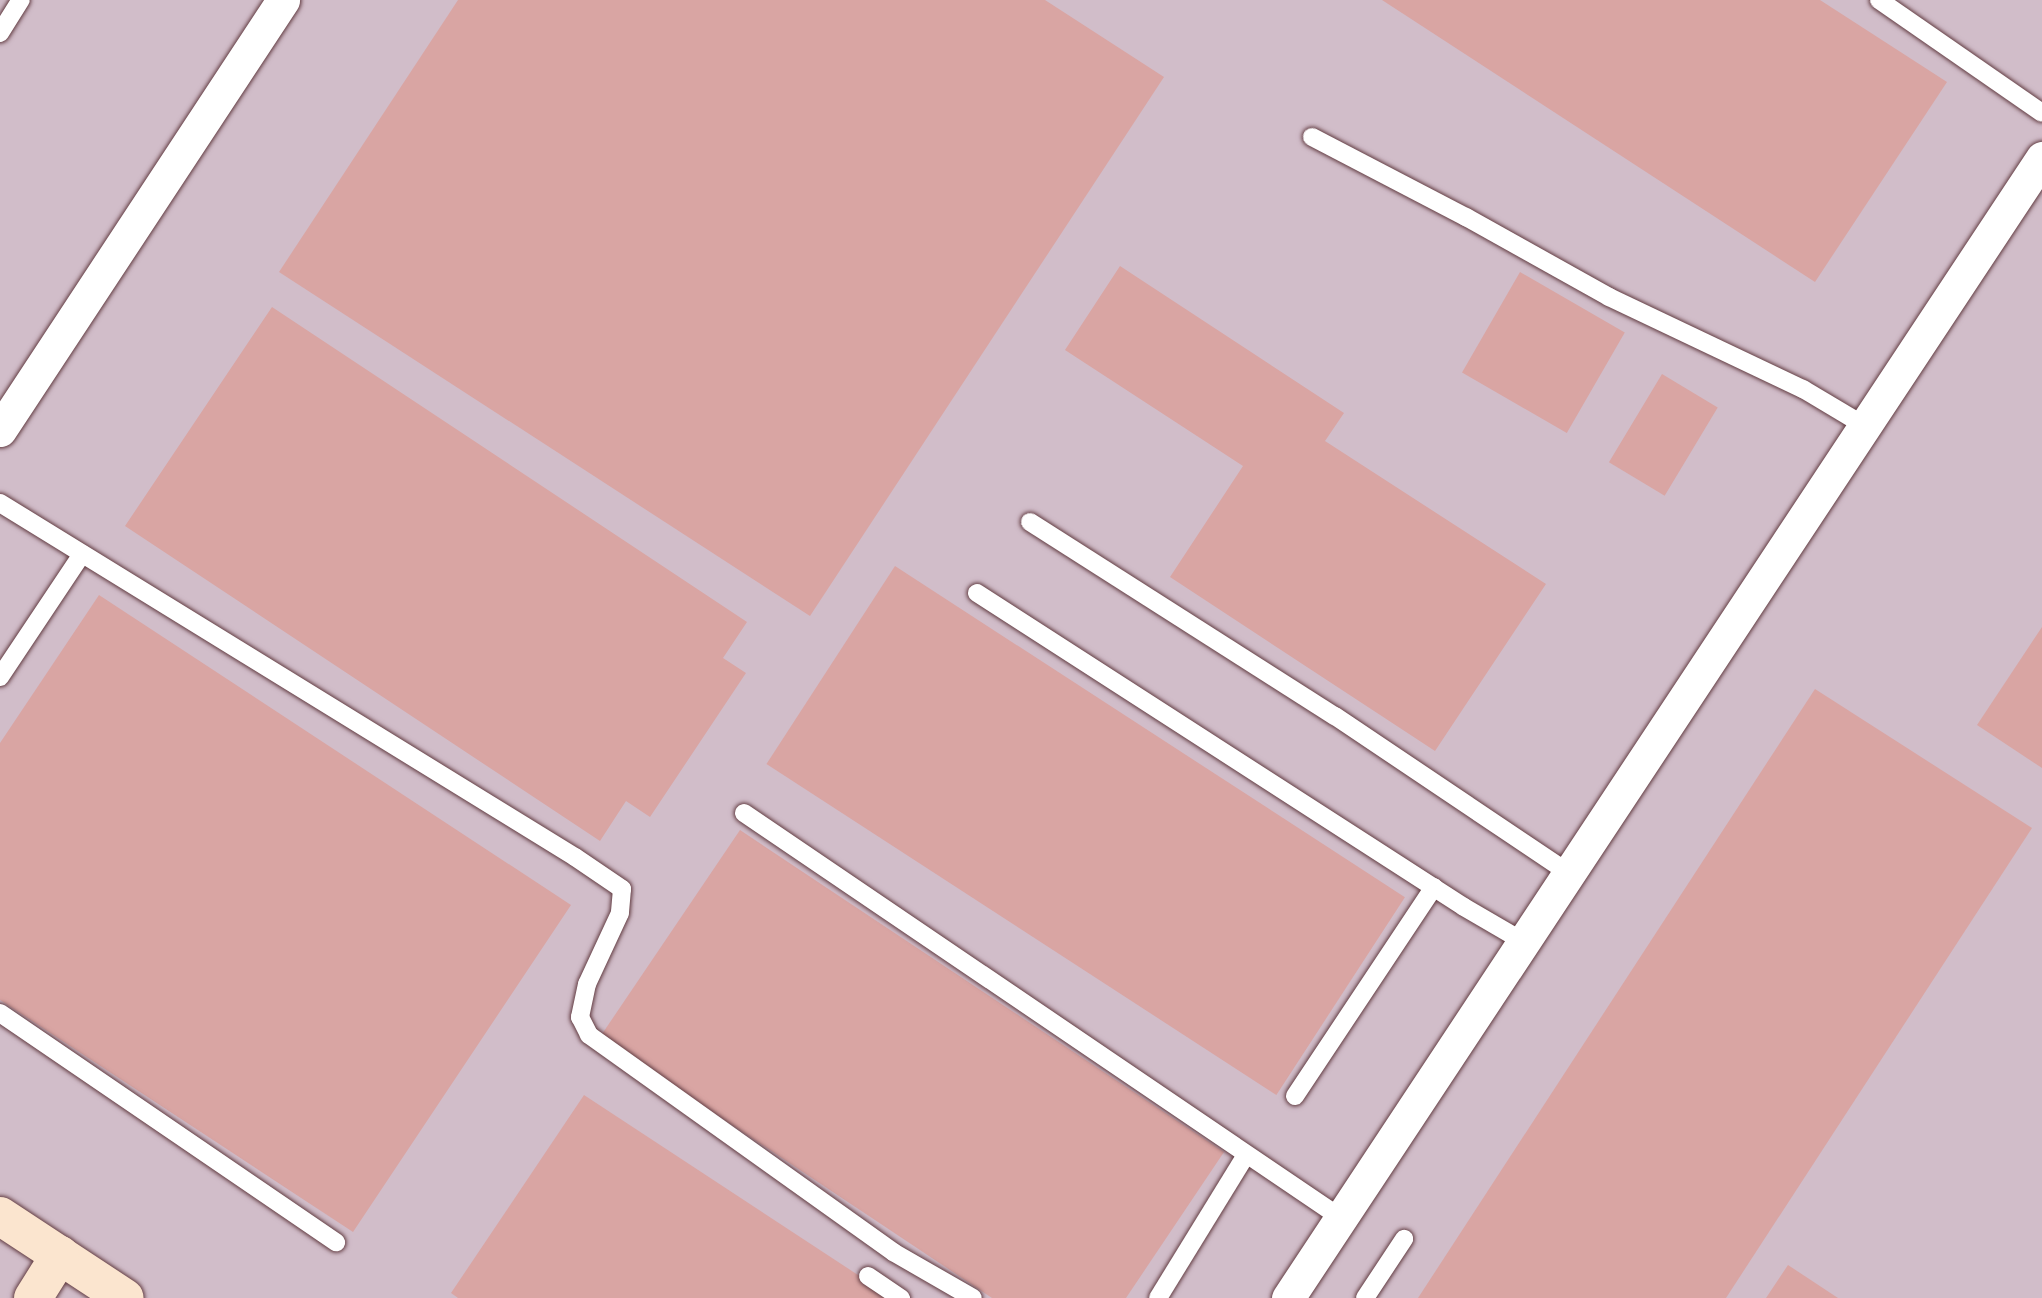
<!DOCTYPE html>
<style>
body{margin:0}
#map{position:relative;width:2042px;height:1298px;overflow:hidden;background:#e9e3c2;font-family:"Balsamiq Sans",sans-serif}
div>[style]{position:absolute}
.industrial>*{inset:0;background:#d1bdc9;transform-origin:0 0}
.building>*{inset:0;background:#d9a5a3;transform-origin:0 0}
.roads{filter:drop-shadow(0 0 2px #623c42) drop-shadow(0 0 2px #623c42)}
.lane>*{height:18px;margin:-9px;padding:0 9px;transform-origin:9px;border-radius:9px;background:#fff}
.street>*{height:33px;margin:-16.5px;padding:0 16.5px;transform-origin:16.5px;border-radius:16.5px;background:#fff}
.secondary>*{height:38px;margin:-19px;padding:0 19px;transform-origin:19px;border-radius:19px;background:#fbe5cf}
span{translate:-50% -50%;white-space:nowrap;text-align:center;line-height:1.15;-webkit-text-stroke:6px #fbf7ec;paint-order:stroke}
</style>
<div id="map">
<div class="industrial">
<i style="left:0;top:0;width:2042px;height:1298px"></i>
</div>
<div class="building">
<i style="clip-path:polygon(458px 0,1045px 0,1164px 77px,810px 616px,279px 272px)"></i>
<i style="clip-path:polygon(1382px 0,1820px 0,1947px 82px,1815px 282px)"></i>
<i style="clip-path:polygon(1120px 266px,1344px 413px,1325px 441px,1546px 584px,1435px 751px,1170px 577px,1243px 466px,1065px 350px)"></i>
<i style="left:1520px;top:272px;width:121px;height:116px;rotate:30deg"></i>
<i style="clip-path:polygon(272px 307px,747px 622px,723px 658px,746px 673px,650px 817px,626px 801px,600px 841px,125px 526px)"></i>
<i style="left:1662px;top:374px;width:65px;height:103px;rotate:31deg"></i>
<i style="left:895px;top:566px;width:608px;height:236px;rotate:33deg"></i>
<i style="clip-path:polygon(99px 595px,571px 905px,353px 1232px,0 1000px,0 743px)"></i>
<i style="clip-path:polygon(2042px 627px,2042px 768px,1977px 725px)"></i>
<i style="clip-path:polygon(1815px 689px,2032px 828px,1726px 1298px,1418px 1298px)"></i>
<i style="clip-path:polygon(740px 830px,1224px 1152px,1126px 1298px,992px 1298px,600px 1037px)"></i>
<i style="clip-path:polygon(584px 1095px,893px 1298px,458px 1298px,451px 1293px)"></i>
<i style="clip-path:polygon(1788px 1265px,1838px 1298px,1766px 1298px)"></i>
</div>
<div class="roads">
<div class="lane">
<i style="left:1879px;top:0;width:198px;rotate:34.7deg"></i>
<i style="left:0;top:33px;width:39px;rotate:-58deg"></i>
<i style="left:1312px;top:137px;width:174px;rotate:27.5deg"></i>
<i style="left:1466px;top:217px;width:164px;rotate:29.2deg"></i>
<i style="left:1609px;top:297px;width:215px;rotate:25.4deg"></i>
<i style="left:1803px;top:389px;width:72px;rotate:30.8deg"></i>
<i style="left:0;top:503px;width:675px;rotate:31.62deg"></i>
<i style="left:575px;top:857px;width:57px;rotate:34.2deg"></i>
<i style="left:622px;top:889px;width:24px;rotate:95deg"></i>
<i style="left:620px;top:913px;width:78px;rotate:114.9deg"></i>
<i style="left:587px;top:984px;width:34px;rotate:102deg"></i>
<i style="left:580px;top:1017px;width:20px;rotate:63deg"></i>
<i style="left:589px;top:1035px;width:374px;rotate:35.5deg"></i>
<i style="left:893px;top:1252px;width:92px;rotate:29.9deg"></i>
<i style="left:1030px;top:522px;width:361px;rotate:32.5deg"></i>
<i style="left:1335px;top:716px;width:282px;rotate:33.9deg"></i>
<i style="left:977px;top:593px;width:579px;rotate:32.81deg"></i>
<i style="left:1464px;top:907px;width:69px;rotate:30.3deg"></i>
<i style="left:0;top:677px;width:148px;rotate:-56.3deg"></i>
<i style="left:744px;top:813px;width:721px;rotate:34.15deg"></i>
<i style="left:0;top:1013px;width:407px;rotate:34.3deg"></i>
<i style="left:1295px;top:1096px;width:251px;rotate:-56.4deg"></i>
<i style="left:868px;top:1276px;width:40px;rotate:34deg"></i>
<i style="left:1158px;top:1298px;width:168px;rotate:-58.4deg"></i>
<i style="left:1365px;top:1298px;width:71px;rotate:-56.5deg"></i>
</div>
<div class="street">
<i style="left:0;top:430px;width:515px;rotate:-56.65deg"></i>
<i style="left:1288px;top:1298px;width:1367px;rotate:-56.52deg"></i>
</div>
<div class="secondary">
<i style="left:0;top:1216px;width:149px;rotate:33.3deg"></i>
<i style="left:33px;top:1298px;width:51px;rotate:-57.9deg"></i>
</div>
</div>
</div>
